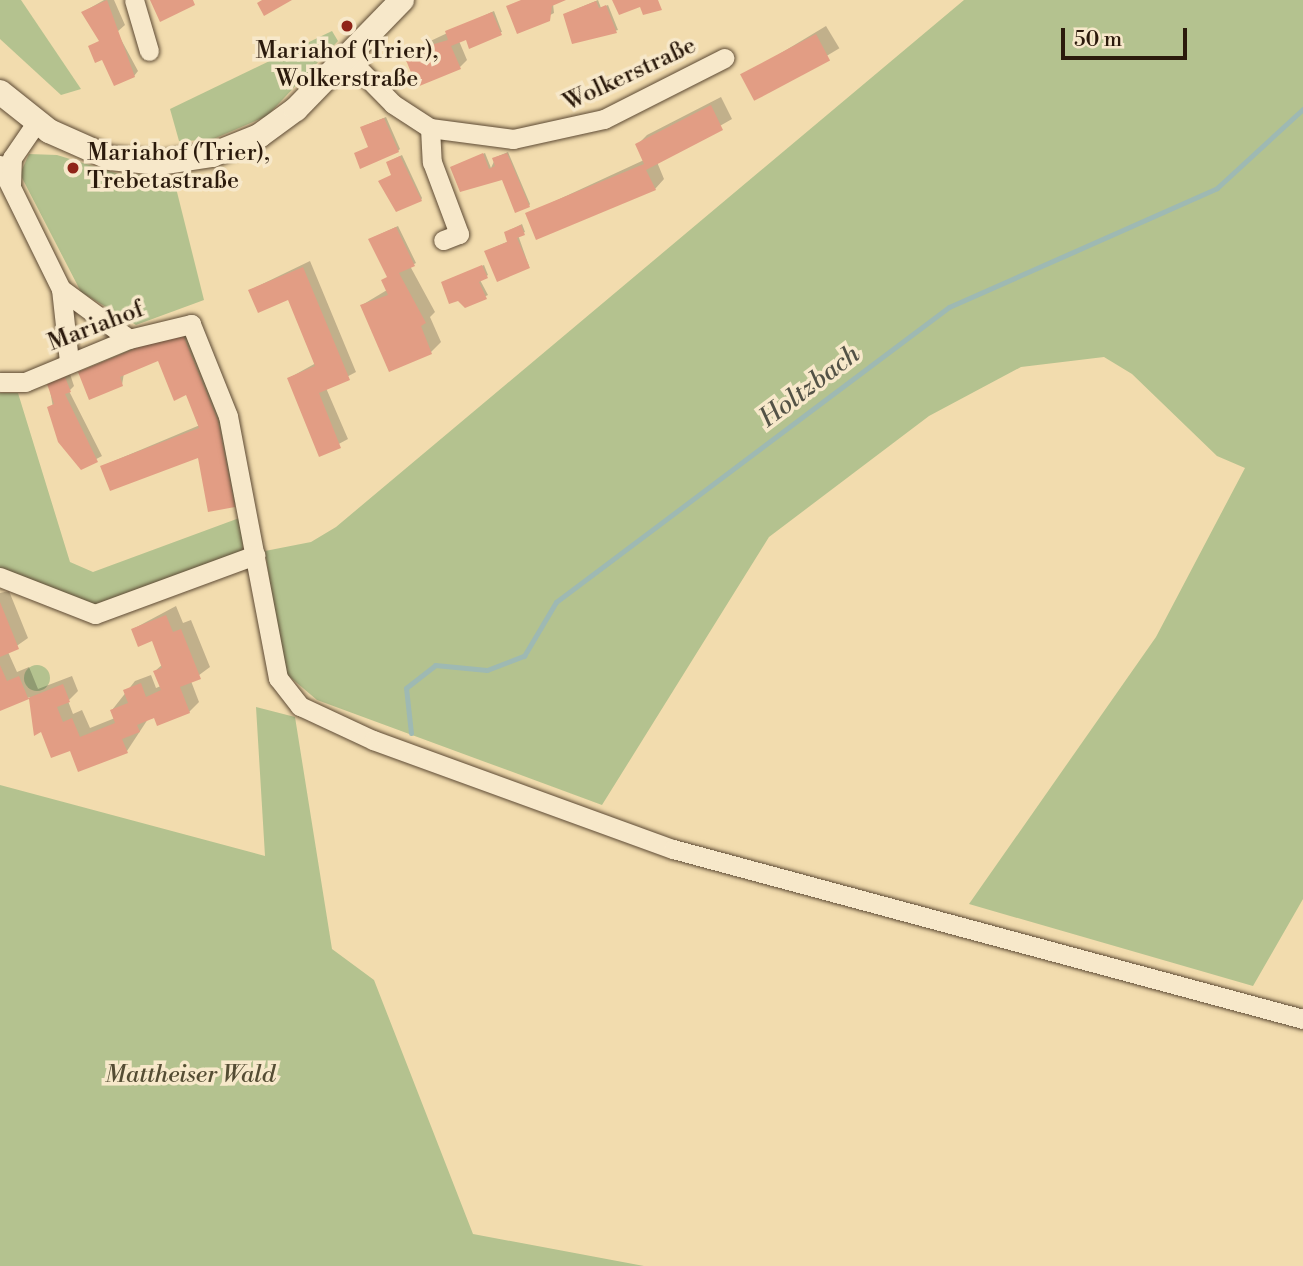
<!DOCTYPE html>
<meta charset="utf-8">
<style>
body{margin:0}
#map{position:relative;width:1303px;height:1266px;overflow:hidden;background:#f2dcae;font-family:"Libre Bodoni",serif}
div>[style]{position:absolute}
.green>*{inset:0;background:#b4c28f}
.round{border-radius:50%}
.shadow>*{inset:0;background:#0003;transform-origin:0 0}
.stream>*{height:5px;margin:-2.5px;padding:0 2.5px;transform-origin:2.5px;border-radius:2.5px;background:#9eb9b3}
.building>*{inset:0;background:#e29d84;transform-origin:0 0}
.roads{filter:drop-shadow(0 0 2px #5d4a34) drop-shadow(0 0 2px #5d4a34)}
.minor>*{height:19px;margin:-9.5px;padding:0 9.5px;transform-origin:9.5px;border-radius:9.5px;background:#f7e8ca}
.tertiary>*{height:24px;margin:-12px;padding:0 12px;transform-origin:12px;border-radius:12px;background:#f7e8ca}
.dots>*{width:19px;height:19px;translate:-50% -50%;box-sizing:border-box;border:4px solid #f7e8ca;border-radius:50%}
span{translate:-50% -50%;white-space:nowrap;text-align:center;line-height:1.15;-webkit-text-stroke:7px #f7e8ca;paint-order:stroke}
.poi-label{font-size:24px;color:#2b1a0c}
.left{translate:0 -50%;text-align:left}
.street-label{font-size:24px;color:#2b1a0c}
.park-label{font-size:24px;color:#544c33;font-style:italic}
.water-label{font-size:26px;color:#535246;font-style:italic}
.scale{position:absolute;left:1061px;top:28px;width:126px;height:32px;box-sizing:border-box;border:4px solid #2b1a0c;border-top:0;padding-left:9px;font-size:21px;line-height:24px;white-space:nowrap;color:#2b1a0c;-webkit-text-stroke:5px #f7e8ca;paint-order:stroke}
</style>
<div id="map">
<div class="green">
<i style="clip-path:polygon(0 0,21px 0,81px 89px,61px 95px,0 39px)"></i>
<i style="clip-path:polygon(964px 0,1303px 0,1303px 899px,1253px 986px,969px 904px,1156px 637px,1245px 468px,1217px 456px,1132px 374px,1104px 357px,1021px 367px,929px 416px,769px 537px,602px 805px,317px 700px,284px 672px,265px 551px,311px 542px,336px 527px)"></i>
<i style="clip-path:polygon(332px 31px,338px 41px,267px 116px,211px 140px,179px 141px,170px 109px)"></i>
<i style="clip-path:polygon(29px 154px,57px 155px,119px 174px,173px 176px,204px 300px,136px 325px,81px 292px,20px 174px)"></i>
<i style="clip-path:polygon(0 393px,18px 393px,70px 562px,93px 572px,242px 517px,243px 552px,93px 605px,0 568px)"></i>
<i class="round" style="left:24px;top:665px;width:26px;height:26px"></i>
<i style="clip-path:polygon(256px 707px,295px 717px,332px 949px,374px 980px,473px 1234px,644px 1266px,0 1266px,0 785px,265px 856px)"></i>
</div>
<div class="shadow">
<i style="clip-path:polygon(104px 0,114px 0,125px 25px,117px 32px,138px 71px,134px 76px,83px 12px)"></i>
<i style="clip-path:polygon(522px 0,562px 0,553px 4px,554px 13px,518px 32px)"></i>
<i style="clip-path:polygon(598px 0,601px 8px,608px 5px,618px 30px,573px 42px,567px 13px)"></i>
<i style="clip-path:polygon(494px 11px,502px 32px,459px 41px,467px 60px,460px 67px,405px 53px)"></i>
<i style="left:826px;top:26px;width:26px;height:97px;rotate:59deg"></i>
<i style="clip-path:polygon(721px 97px,732px 119px,657px 162px,664px 179px,655px 189px,527px 214px,644px 160px,637px 145px,647px 135px)"></i>
<i style="clip-path:polygon(386px 117px,400px 149px,398px 151px,370px 146px,364px 126px)"></i>
<i style="clip-path:polygon(508px 152px,530px 204px,529px 206px,503px 178px,454px 166px,485px 153px,491px 168px,496px 157px)"></i>
<i style="clip-path:polygon(402px 155px,422px 198px,421px 200px,393px 175px,388px 162px)"></i>
<i style="clip-path:polygon(522px 224px,525px 232px,518px 235px,529px 266px,486px 251px,509px 241px,506px 232px)"></i>
<i style="clip-path:polygon(398px 226px,416px 263px,410px 266px,435px 312px,430px 317px,441px 342px,431px 352px,362px 305px,387px 290px,388px 275px,372px 238px)"></i>
<i style="clip-path:polygon(310px 261px,356px 372px,326px 388px,348px 439px,320px 454px,289px 378px,316px 363px,289px 298px,250px 290px)"></i>
<i style="clip-path:polygon(484px 265px,488px 275px,480px 280px,488px 295px,465px 306px,445px 281px)"></i>
<i style="clip-path:polygon(189px 324px,211px 379px,241px 498px,234px 506px,199px 455px,102px 466px,200px 425px,187px 393px,159px 359px,124px 373px,122px 385px,80px 372px)"></i>
<i style="clip-path:polygon(70px 374px,74px 386px,69px 391px,102px 456px,81px 467px,59px 441px,49px 385px)"></i>
<i style="clip-path:polygon(9px 591px,28px 638px,8px 652px,17px 672px,29px 667px,38px 689px,72px 676px,78px 691px,68px 701px,73px 714px,82px 710px,90px 728px,115px 718px,112px 710px,135px 681px,151px 675px,156px 688px,161px 686px,155px 671px,163px 664px,153px 639px,133px 629px,176px 606px,183px 623px,191px 620px,210px 667px,191px 681px,199px 702px,189px 712px,148px 719px,127px 751px,71px 748px,42px 730px,35px 733px,30px 697px,0 709px,0 593px)"></i>
</div>
<div class="stream">
<i style="left:411px;top:733px;width:45px;rotate:-96.3deg"></i>
<i style="left:406px;top:688px;width:37px;rotate:-38deg"></i>
<i style="left:435px;top:665px;width:52px;rotate:5.5deg"></i>
<i style="left:487px;top:670px;width:40px;rotate:-21deg"></i>
<i style="left:524px;top:656px;width:63px;rotate:-59.3deg"></i>
<i style="left:556px;top:602px;width:491px;rotate:-36.9deg"></i>
<i style="left:949px;top:307px;width:293px;rotate:-23.9deg"></i>
<i style="left:1217px;top:188px;width:117px;rotate:-42.6deg"></i>
</div>
<div class="building">
<i style="clip-path:polygon(107px 0,135px 77px,114px 86px,102px 60px,95px 63px,88px 46px,99px 41px,81px 12px)"></i>
<i style="clip-path:polygon(150px 0,193px 0,195px 5px,160px 22px)"></i>
<i style="clip-path:polygon(292px 0,264px 16px,257px 3px,262px 0)"></i>
<i style="clip-path:polygon(521px 0,566px 0,552px 6px,550px 21px,517px 34px,506px 6px)"></i>
<i style="clip-path:polygon(612px 0,658px 0,662px 10px,643px 15px,640px 7px,619px 15px)"></i>
<i style="clip-path:polygon(596px 1px,599px 8px,606px 5px,617px 33px,572px 44px,563px 14px)"></i>
<i style="clip-path:polygon(492px 12px,502px 35px,469px 49px,466px 40px,451px 46px,461px 69px,417px 87px,403px 53px,448px 40px,445px 31px)"></i>
<i style="left:816px;top:34px;width:30px;height:86px;rotate:62deg"></i>
<i style="clip-path:polygon(711px 105px,723px 130px,646px 170px,656px 190px,536px 240px,525px 213px,644px 164px,635px 144px)"></i>
<i style="clip-path:polygon(384px 118px,399px 152px,360px 169px,354px 153px,368px 147px,360px 127px)"></i>
<i style="clip-path:polygon(483px 153px,489px 169px,495px 166px,492px 158px,507px 153px,530px 207px,515px 213px,502px 180px,460px 192px,450px 167px)"></i>
<i style="clip-path:polygon(400px 156px,422px 201px,396px 212px,378px 181px,391px 175px,386px 162px)"></i>
<i style="clip-path:polygon(521px 225px,525px 235px,517px 238px,530px 268px,497px 282px,484px 251px,507px 242px,504px 232px)"></i>
<i style="clip-path:polygon(396px 227px,415px 266px,399px 273px,426px 323px,421px 326px,432px 354px,389px 372px,360px 305px,388px 295px,381px 280px,387px 277px,368px 239px)"></i>
<i style="clip-path:polygon(482px 265px,488px 278px,479px 282px,487px 299px,465px 308px,458px 301px,449px 304px,441px 282px)"></i>
<i style="clip-path:polygon(303px 267px,350px 380px,319px 393px,341px 448px,319px 457px,287px 378px,315px 366px,288px 300px,258px 313px,248px 290px)"></i>
<i style="clip-path:polygon(181px 330px,218px 421px,235px 507px,208px 512px,198px 458px,110px 491px,100px 466px,199px 428px,186px 395px,174px 401px,158px 361px,120px 377px,123px 386px,89px 400px,78px 372px)"></i>
<i style="clip-path:polygon(65px 377px,71px 392px,65px 394px,98px 462px,81px 470px,58px 442px,47px 407px,54px 404px,47px 384px)"></i>
<i style="clip-path:polygon(0 602px,19px 649px,0 657px)"></i>
<i style="clip-path:polygon(166px 615px,173px 632px,181px 629px,201px 679px,180px 687px,190px 713px,157px 726px,154px 718px,137px 725px,140px 732px,122px 739px,128px 753px,78px 772px,70px 751px,51px 758px,41px 732px,34px 736px,29px 699px,0 711px,0 665px,7px 681px,19px 676px,28px 698px,63px 684px,70px 702px,57px 707px,63px 722px,72px 718px,80px 737px,115px 723px,110px 710px,128px 703px,123px 690px,141px 683px,146px 697px,161px 690px,153px 671px,162px 668px,152px 641px,138px 647px,131px 629px)"></i>
</div>
<div class="roads">
<div class="minor">
<i style="left:134px;top:0;width:53px;rotate:73.6deg"></i>
<i style="left:347px;top:57px;width:66px;rotate:45.6deg"></i>
<i style="left:393px;top:104px;width:44px;rotate:33deg"></i>
<i style="left:430px;top:128px;width:84px;rotate:7.5deg"></i>
<i style="left:513px;top:139px;width:93px;rotate:-12.4deg"></i>
<i style="left:604px;top:119px;width:135px;rotate:-26.9deg"></i>
<i style="left:430px;top:128px;width:34px;rotate:87deg"></i>
<i style="left:432px;top:162px;width:77px;rotate:69.4deg"></i>
<i style="left:459px;top:234px;width:17px;rotate:159deg"></i>
<i style="left:0;top:165px;width:138px;rotate:63.8deg"></i>
<i style="left:61px;top:289px;width:73px;rotate:83.7deg"></i>
<i style="left:11px;top:185px;width:27px;rotate:-88deg"></i>
<i style="left:12px;top:158px;width:42px;rotate:-55.6deg"></i>
<i style="left:61px;top:289px;width:84px;rotate:36.3deg"></i>
<i style="left:0;top:382px;width:25px"></i>
<i style="left:25px;top:382px;width:113px;rotate:-22.5deg"></i>
<i style="left:129px;top:339px;width:64px;rotate:-13.6deg"></i>
<i style="left:191px;top:324px;width:99px;rotate:68.1deg"></i>
<i style="left:228px;top:416px;width:267px;rotate:79.2deg"></i>
<i style="left:278px;top:678px;width:36px;rotate:52deg"></i>
<i style="left:300px;top:706px;width:81px;rotate:25deg"></i>
<i style="left:373px;top:740px;width:319px;rotate:20deg"></i>
<i style="left:673px;top:849px;width:653px;rotate:15.1deg"></i>
<i style="left:0;top:577px;width:102px;rotate:21.3deg"></i>
<i style="left:95px;top:614px;width:171px;rotate:-20.2deg"></i>
</div>
<div class="tertiary">
<i style="left:0;top:92px;width:63px;rotate:38.5deg"></i>
<i style="left:49px;top:131px;width:67px;rotate:23.9deg"></i>
<i style="left:110px;top:158px;width:50px;rotate:5.7deg"></i>
<i style="left:160px;top:163px;width:53px;rotate:-8.7deg"></i>
<i style="left:212px;top:155px;width:51px;rotate:-22deg"></i>
<i style="left:259px;top:136px;width:46px;rotate:-36.1deg"></i>
<i style="left:296px;top:109px;width:152px;rotate:-45.8deg"></i>
</div>
</div>
<div class="dots">
<i style="left:347px;top:26px;background:#8f2418"></i>
<i style="left:73px;top:168px;background:#8f2418"></i>
</div>
<div class="poi-label">
<span style="left:347px;top:66px">Mariahof (Trier),<br>Wolkerstraße</span>
<span class="left" style="left:87px;top:168px">Mariahof (Trier),<br>Trebetastraße</span>
</div>
<div class="street-label">
<span style="left:630px;top:75px;rotate:-25deg">Wolkerstraße</span>
<span style="left:96px;top:327px;rotate:-21deg">Mariahof</span>
</div>
<div class="park-label">
<span style="left:190px;top:1076px">Mattheiser Wald</span>
</div>
<div class="water-label">
<span style="left:810px;top:387px;rotate:-37deg">Holtzbach</span>
</div>
<div class="scale">50 m</div>
</div>
